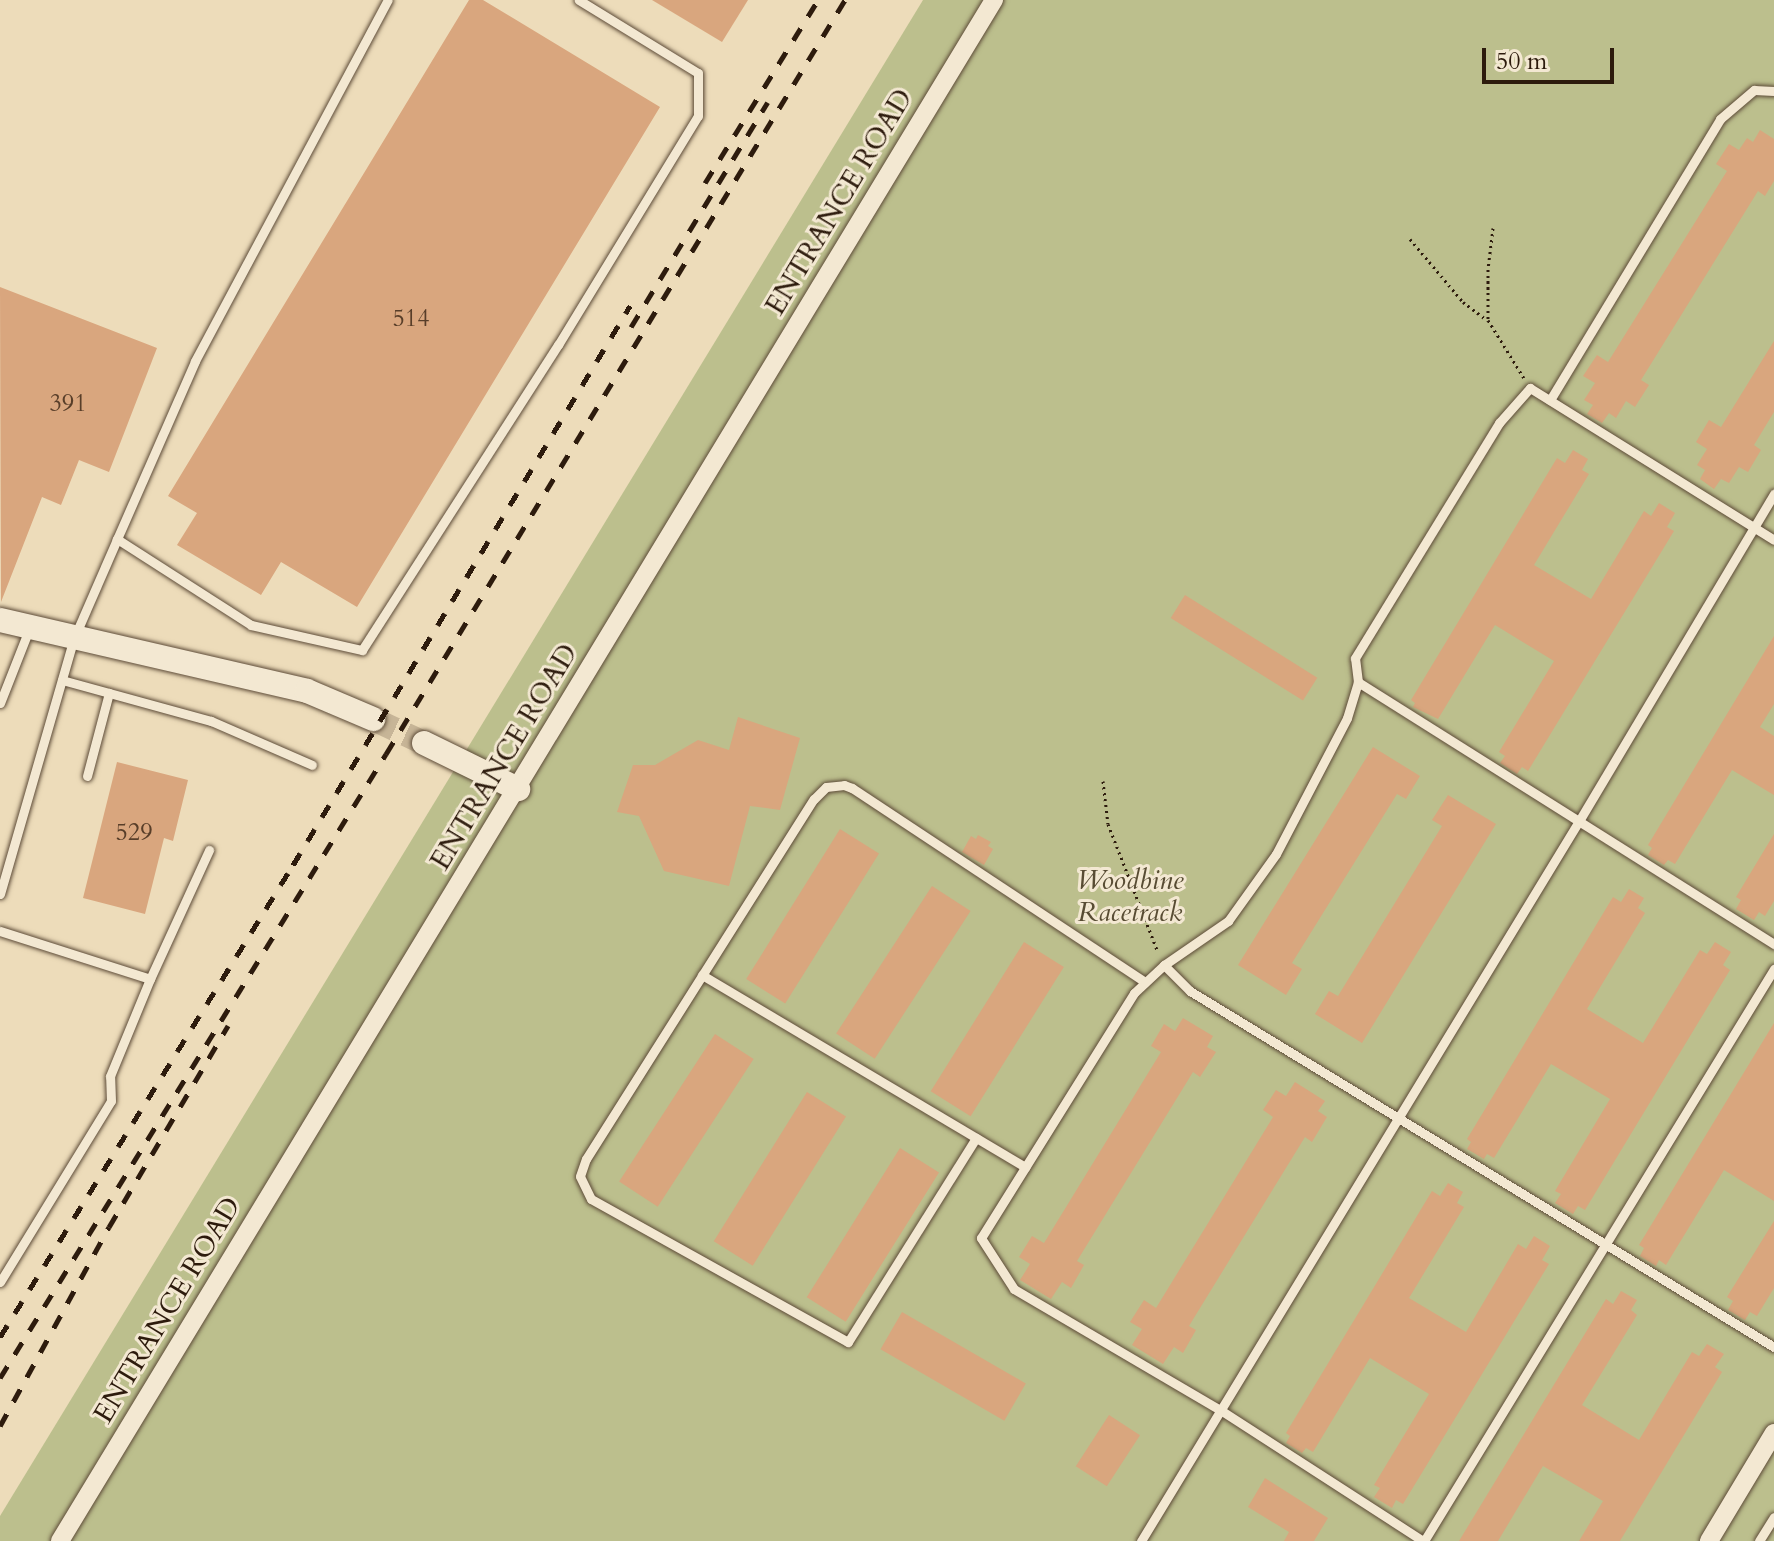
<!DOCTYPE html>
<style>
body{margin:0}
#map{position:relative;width:1774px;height:1541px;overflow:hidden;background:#eddcba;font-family:Cardo,serif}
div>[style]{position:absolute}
.green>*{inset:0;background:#bcbf8d}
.building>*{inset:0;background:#d9a67e;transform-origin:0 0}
.secondary-tunnel>*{height:24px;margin-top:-12px;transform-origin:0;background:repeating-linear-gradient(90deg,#c7b597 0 24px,transparent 0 36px)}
.path>*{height:3px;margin-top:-1.5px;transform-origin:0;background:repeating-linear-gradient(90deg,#2d1b0d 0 2px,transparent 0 6px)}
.roads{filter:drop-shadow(0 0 2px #5d4b38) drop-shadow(0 0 2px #5d4b38)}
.lane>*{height:9px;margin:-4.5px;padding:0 4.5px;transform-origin:4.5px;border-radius:4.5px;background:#f3e8d2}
.street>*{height:18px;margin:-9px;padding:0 9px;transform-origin:9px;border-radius:9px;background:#f3e8d2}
.secondary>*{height:24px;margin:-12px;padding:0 12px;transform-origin:12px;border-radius:12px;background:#f3e8d2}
.rail>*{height:5px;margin-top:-2.5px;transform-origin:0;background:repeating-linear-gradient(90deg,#2d1b0d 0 14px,transparent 0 28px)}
span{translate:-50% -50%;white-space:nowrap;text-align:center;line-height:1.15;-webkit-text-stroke:6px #f3e8d2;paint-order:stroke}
.number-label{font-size:24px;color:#583e29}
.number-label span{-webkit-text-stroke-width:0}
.street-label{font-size:28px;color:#2d1b0d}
.park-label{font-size:28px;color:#584c33;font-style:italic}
.scale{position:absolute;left:1482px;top:48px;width:132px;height:36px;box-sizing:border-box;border:4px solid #2d1b0d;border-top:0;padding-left:10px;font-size:24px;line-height:28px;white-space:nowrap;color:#2d1b0d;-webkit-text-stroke:6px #f3e8d2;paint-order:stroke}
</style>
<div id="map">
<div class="green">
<i style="clip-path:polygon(923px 0,1774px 0,1774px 1541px,0 1541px,0 1516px)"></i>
</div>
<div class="building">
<i style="clip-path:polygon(469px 0,483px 0,660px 107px,357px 607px,281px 562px,261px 595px,177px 545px,197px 513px,168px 496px)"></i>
<i style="clip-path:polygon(652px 0,748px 0,722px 42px)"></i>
<i style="clip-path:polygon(1760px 130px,1774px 139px,1774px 181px,1765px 196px,1758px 191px,1641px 380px,1649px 385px,1635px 407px,1626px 401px,1616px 418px,1609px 413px,1602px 423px,1587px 414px,1593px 405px,1584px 400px,1595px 383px,1583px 376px,1597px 355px,1608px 362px,1727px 171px,1716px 164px,1729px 144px,1739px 150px,1747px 138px,1753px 142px)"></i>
<i style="clip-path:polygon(0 287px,157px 348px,109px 472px,79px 460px,61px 505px,42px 497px,1px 602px)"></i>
<i style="clip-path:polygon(1774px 341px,1774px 412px,1754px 445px,1761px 450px,1748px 472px,1739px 467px,1729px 483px,1721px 479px,1714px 489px,1700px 479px,1705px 470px,1697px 465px,1707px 449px,1696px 442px,1709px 420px,1721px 427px)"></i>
<i style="clip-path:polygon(1573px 450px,1588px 459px,1582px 470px,1589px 474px,1534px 565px,1591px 599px,1644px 511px,1651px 516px,1659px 503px,1675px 513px,1667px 527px,1674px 531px,1528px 771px,1522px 767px,1517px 774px,1500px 763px,1505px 756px,1499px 752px,1554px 661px,1495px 625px,1438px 719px,1413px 707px,1415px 703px,1411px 700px,1557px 458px,1565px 463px)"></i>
<i style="left:1185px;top:595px;width:156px;height:27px;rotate:32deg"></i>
<i style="clip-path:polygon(1774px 636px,1774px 704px,1760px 727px,1774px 736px,1774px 795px,1732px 770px,1675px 864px,1668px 860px,1664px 865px,1648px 855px,1652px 848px,1648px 845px)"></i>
<i style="clip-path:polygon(738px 717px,800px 738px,780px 810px,750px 806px,729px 886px,664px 871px,639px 816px,617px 812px,633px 765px,655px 765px,698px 740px,729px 750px)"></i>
<i style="clip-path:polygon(1373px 747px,1420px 776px,1406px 799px,1397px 794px,1292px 963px,1302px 969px,1286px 995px,1238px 965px)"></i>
<i style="clip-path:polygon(117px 762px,188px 780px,173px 841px,164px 838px,145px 914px,83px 898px)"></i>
<i style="clip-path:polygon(1448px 795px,1496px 824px,1362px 1043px,1315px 1014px,1329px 991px,1338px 996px,1442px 826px,1432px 820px)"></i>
<i style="left:840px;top:829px;width:46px;height:177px;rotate:32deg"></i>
<i style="clip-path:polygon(1774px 834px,1774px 901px,1765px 916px,1759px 912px,1754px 920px,1736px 909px,1741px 900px,1736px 897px)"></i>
<i style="clip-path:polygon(978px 835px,991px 842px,988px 846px,993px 849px,984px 865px,962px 852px,971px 836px,976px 839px)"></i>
<i style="left:932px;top:886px;width:46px;height:176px;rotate:33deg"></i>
<i style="clip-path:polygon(1629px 889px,1644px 898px,1638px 908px,1645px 913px,1587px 1009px,1643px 1043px,1700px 950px,1707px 954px,1715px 942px,1731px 952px,1723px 965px,1730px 970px,1585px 1210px,1578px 1206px,1573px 1214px,1555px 1203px,1561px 1194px,1555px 1191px,1610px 1099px,1551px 1064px,1494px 1158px,1487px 1154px,1484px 1159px,1467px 1149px,1471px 1142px,1467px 1139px,1613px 897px,1621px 902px)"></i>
<i style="left:1024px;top:942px;width:47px;height:176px;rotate:32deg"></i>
<i style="clip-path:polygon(1183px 1018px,1213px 1036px,1207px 1047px,1216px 1052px,1200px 1077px,1193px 1072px,1077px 1261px,1084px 1265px,1071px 1288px,1062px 1282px,1051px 1299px,1020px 1280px,1030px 1264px,1019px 1257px,1032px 1236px,1044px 1243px,1161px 1052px,1151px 1046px,1164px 1024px,1175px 1031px)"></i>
<i style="clip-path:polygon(1774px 1023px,1774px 1201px,1724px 1170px,1666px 1265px,1659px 1260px,1656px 1266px,1640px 1256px,1644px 1248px,1639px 1245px)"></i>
<i style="left:715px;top:1034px;width:46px;height:176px;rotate:33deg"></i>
<i style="clip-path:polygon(1295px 1082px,1325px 1101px,1318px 1111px,1327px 1117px,1312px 1142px,1305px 1137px,1189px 1326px,1196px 1330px,1183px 1353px,1174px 1347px,1163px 1364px,1132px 1345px,1142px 1329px,1130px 1322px,1144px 1300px,1156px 1308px,1273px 1117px,1263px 1110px,1276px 1090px,1286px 1096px)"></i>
<i style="left:807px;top:1092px;width:46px;height:176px;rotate:32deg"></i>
<i style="left:900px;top:1148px;width:46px;height:176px;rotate:32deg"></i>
<i style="clip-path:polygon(1448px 1183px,1463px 1192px,1457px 1203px,1464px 1207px,1409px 1298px,1466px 1332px,1518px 1244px,1526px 1249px,1534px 1236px,1550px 1246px,1542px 1260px,1549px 1264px,1403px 1504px,1396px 1500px,1392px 1508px,1374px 1497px,1380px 1488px,1374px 1485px,1429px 1394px,1370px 1358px,1313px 1452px,1306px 1448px,1302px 1453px,1286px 1443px,1290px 1436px,1286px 1433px,1432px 1191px,1440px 1196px)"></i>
<i style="clip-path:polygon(1774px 1221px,1774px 1288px,1757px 1316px,1750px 1312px,1745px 1320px,1728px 1310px,1733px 1301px,1727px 1297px)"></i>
<i style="clip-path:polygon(1621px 1291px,1637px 1300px,1631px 1310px,1637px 1315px,1582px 1405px,1639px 1440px,1692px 1352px,1699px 1356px,1707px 1344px,1724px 1354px,1715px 1367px,1722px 1372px,1620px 1541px,1579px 1541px,1603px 1501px,1543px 1466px,1498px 1541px,1459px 1541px,1606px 1299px,1613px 1304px)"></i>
<i style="left:902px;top:1312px;width:143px;height:43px;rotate:30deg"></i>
<i style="left:1109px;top:1415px;width:37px;height:61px;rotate:33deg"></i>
<i style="clip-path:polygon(1265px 1478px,1328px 1518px,1314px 1541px,1284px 1541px,1289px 1532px,1248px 1507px)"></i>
</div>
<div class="secondary-tunnel">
<i style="left:373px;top:719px;width:56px;rotate:25.2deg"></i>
</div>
<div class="path">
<i style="left:1493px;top:228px;width:41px;rotate:97deg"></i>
<i style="left:1488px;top:269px;width:51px;rotate:90deg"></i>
<i style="left:1488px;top:320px;width:68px;rotate:58.2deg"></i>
<i style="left:1410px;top:239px;width:82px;rotate:49.9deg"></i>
<i style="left:1463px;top:302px;width:30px;rotate:37deg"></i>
<i style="left:1103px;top:781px;width:43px;rotate:83.4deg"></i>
<i style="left:1108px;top:824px;width:137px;rotate:68.7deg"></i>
</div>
<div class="roads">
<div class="lane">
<i style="left:1550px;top:400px;width:328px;rotate:-58.8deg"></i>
<i style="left:1720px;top:119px;width:45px;rotate:-40.5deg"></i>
<i style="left:1754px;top:90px;width:20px;rotate:3deg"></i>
<i style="left:117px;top:539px;width:159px;rotate:32.7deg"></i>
<i style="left:251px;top:625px;width:114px;rotate:12.7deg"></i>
<i style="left:362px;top:650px;width:363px;rotate:-57.3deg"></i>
<i style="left:558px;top:345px;width:268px;rotate:-58.6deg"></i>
<i style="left:698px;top:116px;width:43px;rotate:-90deg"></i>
<i style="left:698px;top:73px;width:140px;rotate:-148.5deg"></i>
<i style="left:62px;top:680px;width:155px;rotate:15.4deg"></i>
<i style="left:211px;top:721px;width:110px;rotate:23.5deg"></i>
<i style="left:1358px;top:682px;width:492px;rotate:32.2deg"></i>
<i style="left:0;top:703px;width:82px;rotate:-68.5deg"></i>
<i style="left:87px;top:776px;width:86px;rotate:-75.2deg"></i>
<i style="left:0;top:894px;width:266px;rotate:-73.9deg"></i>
<i style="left:74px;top:638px;width:108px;rotate:-66.5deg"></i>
<i style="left:117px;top:539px;width:194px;rotate:-66.3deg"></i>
<i style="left:195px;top:361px;width:409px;rotate:-61.9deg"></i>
<i style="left:0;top:931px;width:157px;rotate:17.7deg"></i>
<i style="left:150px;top:979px;width:142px;rotate:-65.4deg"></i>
<i style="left:1164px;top:965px;width:37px;rotate:45deg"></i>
<i style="left:1190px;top:991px;width:684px;rotate:31.37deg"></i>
<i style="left:702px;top:975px;width:376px;rotate:30.7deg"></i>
<i style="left:976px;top:1138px;width:241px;rotate:122.1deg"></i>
<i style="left:848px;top:1342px;width:294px;rotate:-150.9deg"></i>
<i style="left:591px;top:1199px;width:25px;rotate:-116deg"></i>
<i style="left:580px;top:1176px;width:18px;rotate:-71deg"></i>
<i style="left:586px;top:1159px;width:426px;rotate:-57.7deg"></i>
<i style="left:814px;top:799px;width:17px;rotate:-45deg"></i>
<i style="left:826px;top:787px;width:18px;rotate:-6deg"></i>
<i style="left:844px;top:785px;width:9px;rotate:21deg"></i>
<i style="left:852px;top:788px;width:351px;rotate:33.5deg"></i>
<i style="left:0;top:1282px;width:212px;rotate:-58.5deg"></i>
<i style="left:111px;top:1101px;width:25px;rotate:-92deg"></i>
<i style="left:110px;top:1076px;width:105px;rotate:-67.6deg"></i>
<i style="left:1141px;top:1541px;width:843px;rotate:-58.69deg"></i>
<i style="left:1579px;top:821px;width:381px;rotate:-59.2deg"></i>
<i style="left:1423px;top:1541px;width:239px;rotate:-147.1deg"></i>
<i style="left:1222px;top:1411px;width:241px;rotate:-149.6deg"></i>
<i style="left:1014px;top:1289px;width:61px;rotate:-122.9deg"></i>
<i style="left:981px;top:1238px;width:289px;rotate:-58deg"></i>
<i style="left:1134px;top:993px;width:41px;rotate:-43deg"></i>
<i style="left:1164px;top:965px;width:78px;rotate:-34.5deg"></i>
<i style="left:1228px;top:921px;width:82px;rotate:-54.4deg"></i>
<i style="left:1276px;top:854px;width:153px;rotate:-62.4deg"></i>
<i style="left:1347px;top:718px;width:38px;rotate:-73deg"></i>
<i style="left:1358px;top:682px;width:24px;rotate:-97deg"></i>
<i style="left:1355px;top:658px;width:276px;rotate:-58.5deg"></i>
<i style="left:1499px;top:423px;width:47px;rotate:-48.5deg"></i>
<i style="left:1530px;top:388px;width:287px;rotate:31.9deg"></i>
<i style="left:1424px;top:1541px;width:671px;rotate:-58.54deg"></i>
<i style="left:1759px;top:1541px;width:28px;rotate:-58deg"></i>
</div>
<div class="street">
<i style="left:60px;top:1541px;width:1802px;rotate:-58.78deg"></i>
<i style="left:1709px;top:1541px;width:126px;rotate:-59deg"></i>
</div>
<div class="secondary">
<i style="left:0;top:620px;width:315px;rotate:13deg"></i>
<i style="left:307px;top:691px;width:72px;rotate:23deg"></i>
<i style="left:424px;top:743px;width:105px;rotate:26.1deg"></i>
</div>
</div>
<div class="rail">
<i style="left:705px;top:183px;width:215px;rotate:-58.3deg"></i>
<i style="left:631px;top:327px;width:263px;rotate:-58.7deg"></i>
<i style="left:0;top:1337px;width:556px;rotate:-58.17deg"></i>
<i style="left:293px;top:865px;width:653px;rotate:-58.92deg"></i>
<i style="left:0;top:1378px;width:734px;rotate:-58.26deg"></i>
<i style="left:386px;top:754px;width:883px;rotate:-58.67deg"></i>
<i style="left:0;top:1426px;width:227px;rotate:-61.3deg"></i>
<i style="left:109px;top:1227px;width:234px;rotate:-59.4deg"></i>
</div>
<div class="number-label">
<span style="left:411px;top:319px">514</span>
<span style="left:68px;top:404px">391</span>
<span style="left:134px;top:833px">529</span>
</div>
<div class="street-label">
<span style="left:839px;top:202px;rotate:-59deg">ENTRANCE ROAD</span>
<span style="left:504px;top:757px;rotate:-59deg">ENTRANCE ROAD</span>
<span style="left:167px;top:1310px;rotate:-59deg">ENTRANCE ROAD</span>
</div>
<div class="park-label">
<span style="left:1130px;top:896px">Woodbine<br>Racetrack</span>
</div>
<div class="scale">50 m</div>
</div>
